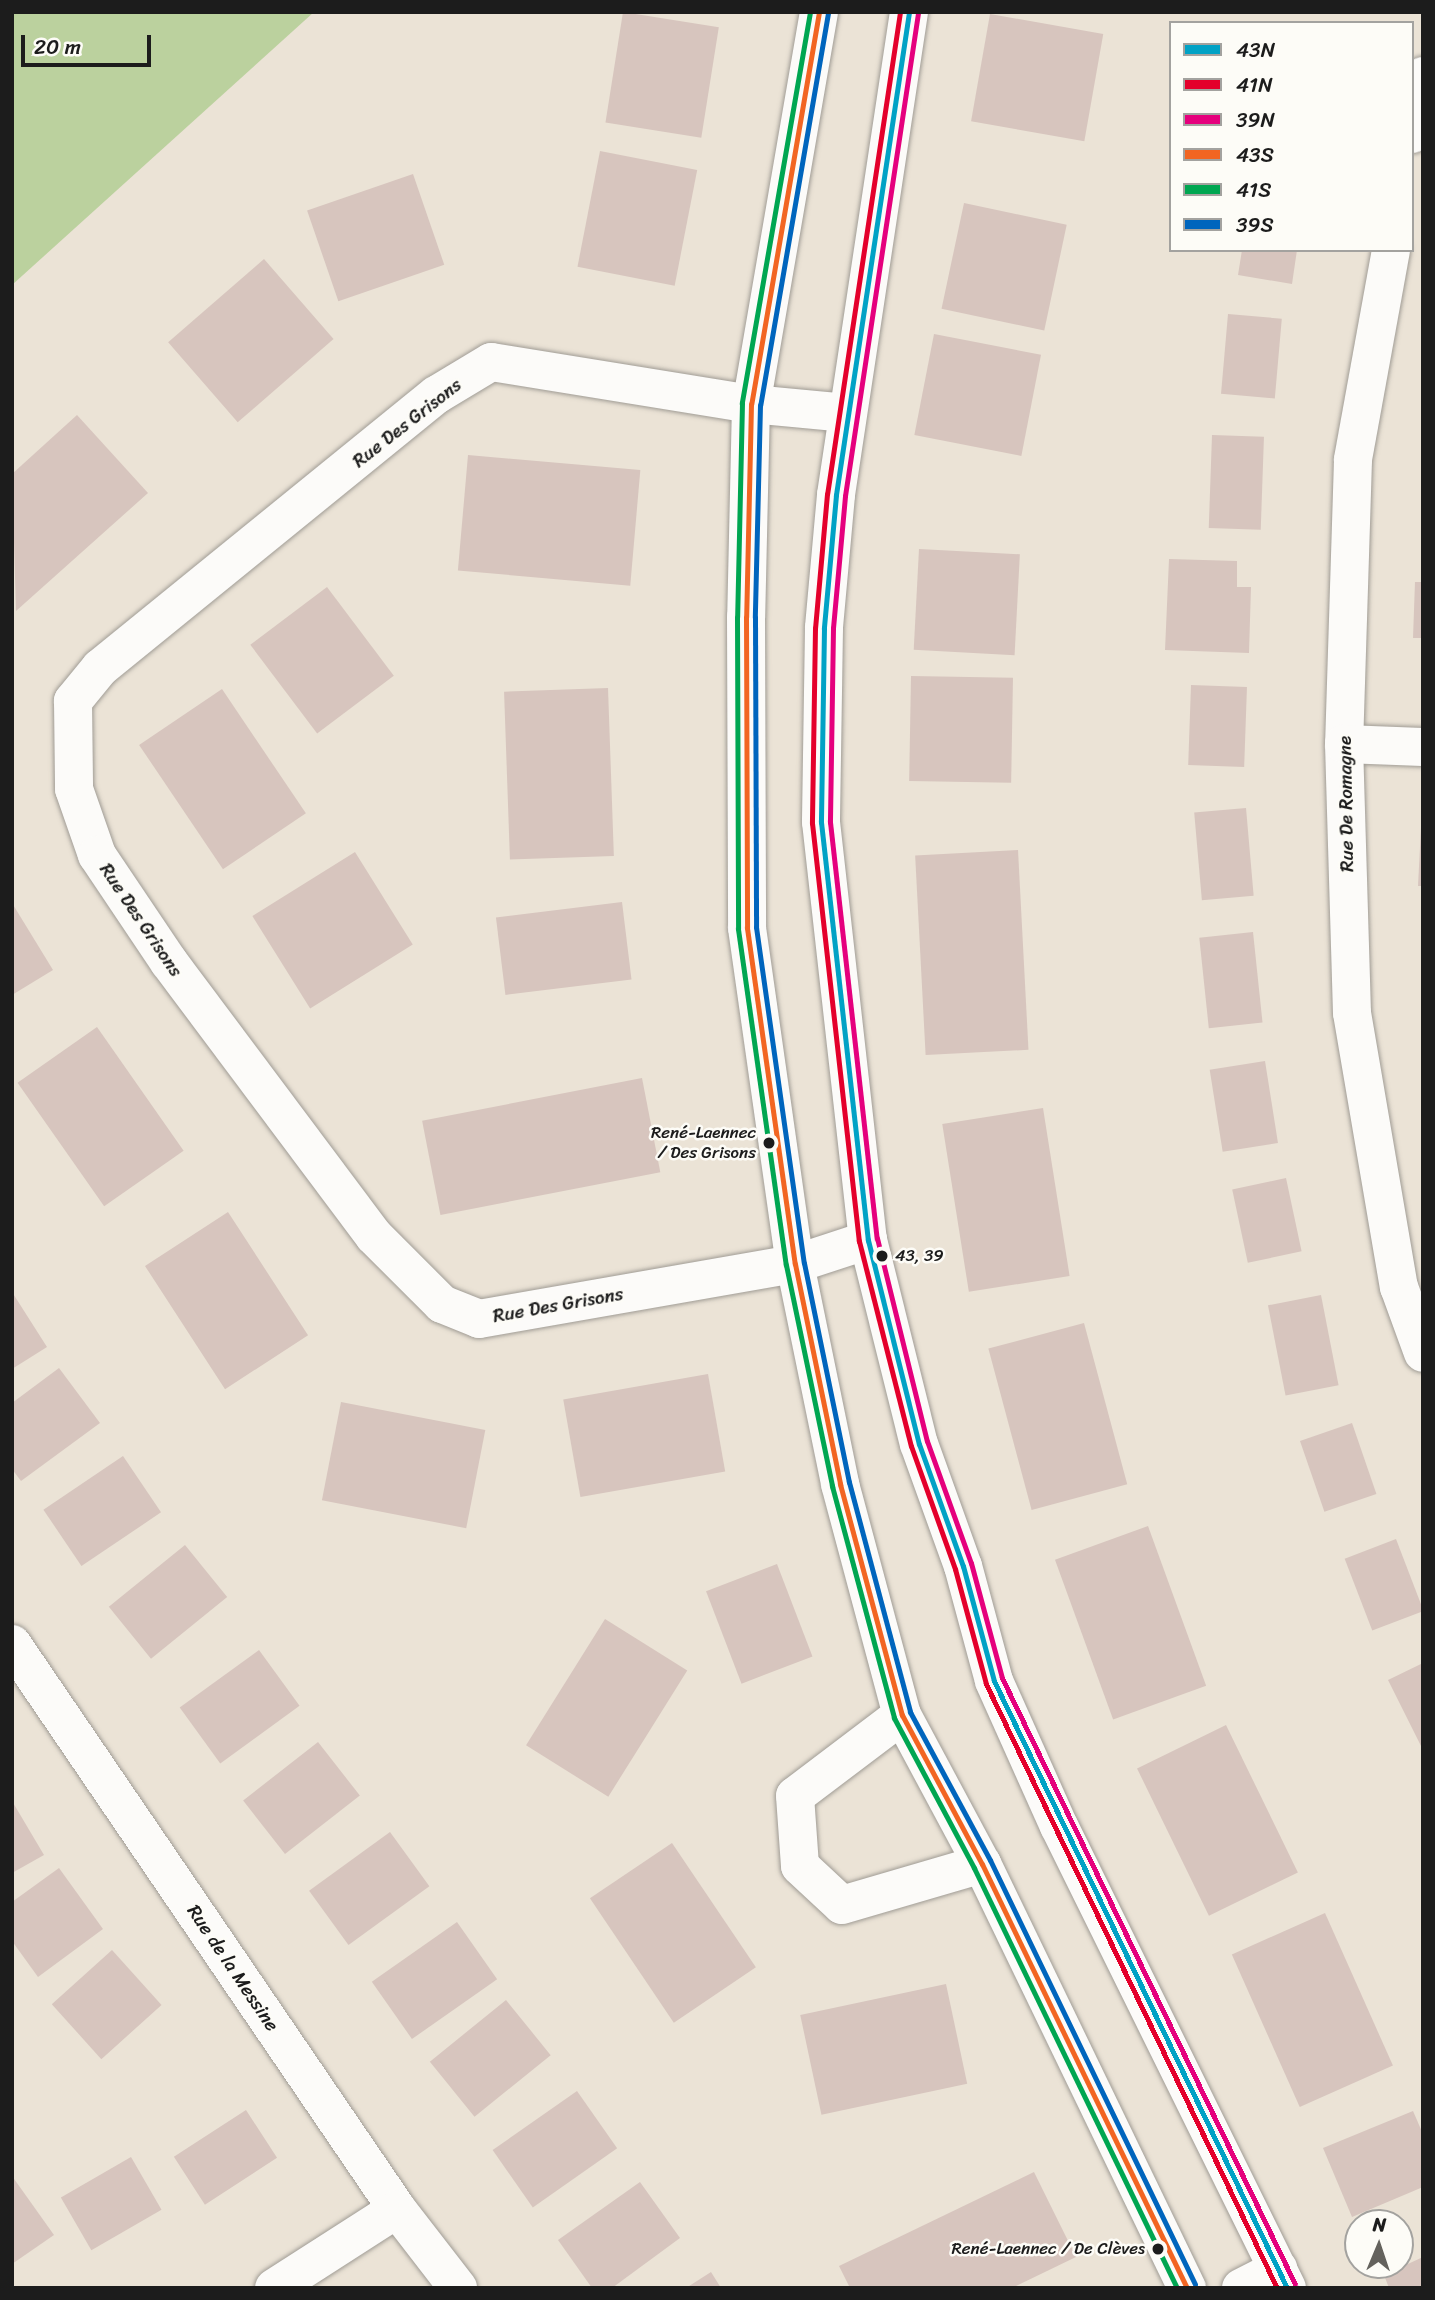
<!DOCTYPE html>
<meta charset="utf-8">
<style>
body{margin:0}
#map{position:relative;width:1435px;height:2300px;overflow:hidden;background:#ebe3d6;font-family:Sriracha,sans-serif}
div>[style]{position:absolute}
.green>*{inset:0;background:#bbd19e}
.building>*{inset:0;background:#d7c5be;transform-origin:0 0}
.roads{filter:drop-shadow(0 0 2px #a09c95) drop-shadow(0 0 2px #a09c95)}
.minor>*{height:38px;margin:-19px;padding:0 19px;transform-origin:19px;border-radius:19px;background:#fcfbf9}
.bus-1>*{height:5px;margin:-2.5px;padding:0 2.5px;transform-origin:2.5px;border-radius:2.5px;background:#01a2c5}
.bus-2>*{height:5px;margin:-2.5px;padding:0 2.5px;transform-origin:2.5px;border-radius:2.5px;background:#e4002b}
.bus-3>*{height:5px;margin:-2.5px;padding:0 2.5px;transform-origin:2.5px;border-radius:2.5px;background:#e5007d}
.bus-4>*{height:5px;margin:-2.5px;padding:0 2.5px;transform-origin:2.5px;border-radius:2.5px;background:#f26522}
.bus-5>*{height:5px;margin:-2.5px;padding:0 2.5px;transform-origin:2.5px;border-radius:2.5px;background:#00a651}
.bus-6>*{height:5px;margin:-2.5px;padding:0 2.5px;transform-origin:2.5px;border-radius:2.5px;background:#0065bd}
.dots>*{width:19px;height:19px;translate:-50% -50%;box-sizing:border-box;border:4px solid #fdfcf7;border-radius:50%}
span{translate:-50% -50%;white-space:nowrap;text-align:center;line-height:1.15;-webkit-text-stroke:5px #fdfcf7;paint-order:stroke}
.bus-label{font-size:17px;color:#1c1c1c}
.right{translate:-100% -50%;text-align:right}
.left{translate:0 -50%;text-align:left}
.street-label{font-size:19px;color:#1c1c1c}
.frame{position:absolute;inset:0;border:14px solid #1c1c1c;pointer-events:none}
.legend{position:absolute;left:1169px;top:21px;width:245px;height:231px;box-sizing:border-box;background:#fdfcf7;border:2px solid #a3a29f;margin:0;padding:9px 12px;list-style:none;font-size:21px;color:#1c1c1c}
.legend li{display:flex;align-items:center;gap:14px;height:35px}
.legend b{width:35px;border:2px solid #a3a29f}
.north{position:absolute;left:1344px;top:2209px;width:70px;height:70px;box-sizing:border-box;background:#fdfcf7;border:2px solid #a3a29f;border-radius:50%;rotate:2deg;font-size:19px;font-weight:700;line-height:28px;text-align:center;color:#1c1c1c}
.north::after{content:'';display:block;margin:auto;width:24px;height:32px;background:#64625d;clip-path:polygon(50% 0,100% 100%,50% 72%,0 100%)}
.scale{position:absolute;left:21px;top:35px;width:130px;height:32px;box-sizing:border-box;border:4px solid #1c1c1c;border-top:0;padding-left:9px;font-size:21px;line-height:24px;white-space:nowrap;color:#1c1c1c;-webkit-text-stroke:5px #fdfcf7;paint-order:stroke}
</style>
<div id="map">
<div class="green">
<i style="clip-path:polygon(12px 12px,314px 12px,12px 285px)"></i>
</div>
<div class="building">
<i style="left:623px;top:12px;width:97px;height:112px;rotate:9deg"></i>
<i style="left:990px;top:14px;width:115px;height:109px;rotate:10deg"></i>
<i style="left:600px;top:151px;width:99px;height:118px;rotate:11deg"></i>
<i style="left:413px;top:174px;width:96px;height:112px;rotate:71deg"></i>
<i style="left:964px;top:203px;width:105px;height:108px;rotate:12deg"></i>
<i style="clip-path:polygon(1242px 250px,1297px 250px,1292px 284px,1238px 275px)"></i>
<i style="left:264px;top:259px;width:106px;height:127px;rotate:49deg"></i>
<i style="left:1228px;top:314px;width:54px;height:80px;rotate:5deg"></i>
<i style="left:934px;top:334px;width:109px;height:103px;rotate:11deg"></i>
<i style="clip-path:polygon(77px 415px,148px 493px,16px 611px,12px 474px)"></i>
<i style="left:1212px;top:435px;width:52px;height:93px;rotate:2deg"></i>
<i style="left:468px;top:455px;width:173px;height:116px;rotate:5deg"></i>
<i style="left:919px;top:549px;width:101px;height:101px;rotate:3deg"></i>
<i style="clip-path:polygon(1169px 559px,1237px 561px,1237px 587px,1251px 587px,1249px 653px,1165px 650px)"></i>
<i style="clip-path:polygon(1415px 582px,1423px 582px,1423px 638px,1413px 638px)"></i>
<i style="left:327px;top:587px;width:111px;height:96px;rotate:53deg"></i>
<i style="left:911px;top:676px;width:102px;height:105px;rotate:1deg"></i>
<i style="left:1191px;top:685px;width:56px;height:80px;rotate:2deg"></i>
<i style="left:608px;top:688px;width:168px;height:104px;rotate:88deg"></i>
<i style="left:222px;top:689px;width:150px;height:100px;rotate:56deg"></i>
<i style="left:1246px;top:808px;width:88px;height:52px;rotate:85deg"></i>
<i style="clip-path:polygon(1421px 828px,1423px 828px,1423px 886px,1418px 886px)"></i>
<i style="left:1018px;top:850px;width:200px;height:103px;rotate:87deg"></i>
<i style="left:355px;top:852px;width:109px;height:121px;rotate:58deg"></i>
<i style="left:622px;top:902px;width:78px;height:127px;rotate:83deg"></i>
<i style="clip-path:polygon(12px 903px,53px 970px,12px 995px)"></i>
<i style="left:1253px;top:932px;width:91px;height:54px;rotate:84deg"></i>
<i style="left:97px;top:1027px;width:151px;height:97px;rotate:55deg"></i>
<i style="left:1265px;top:1061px;width:83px;height:56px;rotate:81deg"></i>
<i style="left:642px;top:1078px;width:96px;height:224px;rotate:79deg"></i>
<i style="left:1043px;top:1108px;width:170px;height:102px;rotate:81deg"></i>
<i style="left:1286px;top:1178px;width:75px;height:55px;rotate:78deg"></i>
<i style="left:228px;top:1212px;width:147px;height:99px;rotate:57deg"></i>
<i style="clip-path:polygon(12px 1292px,47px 1347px,12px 1369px)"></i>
<i style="left:1321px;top:1295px;width:92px;height:54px;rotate:79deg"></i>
<i style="left:1084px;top:1323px;width:167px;height:99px;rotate:75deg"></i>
<i style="clip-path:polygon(59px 1368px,100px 1423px,21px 1481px,12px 1469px,12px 1403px)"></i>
<i style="left:708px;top:1374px;width:99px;height:147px;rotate:80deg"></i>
<i style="left:341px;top:1402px;width:147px;height:100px;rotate:11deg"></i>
<i style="left:1352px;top:1423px;width:75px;height:55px;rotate:71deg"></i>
<i style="left:123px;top:1456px;width:68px;height:96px;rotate:56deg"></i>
<i style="left:1148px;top:1526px;width:170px;height:99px;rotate:70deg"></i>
<i style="left:1396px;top:1539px;width:77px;height:55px;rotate:69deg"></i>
<i style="left:185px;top:1545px;width:67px;height:98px;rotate:51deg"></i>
<i style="left:777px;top:1564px;width:99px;height:76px;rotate:69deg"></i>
<i style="left:605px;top:1619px;width:97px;height:149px;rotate:32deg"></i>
<i style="left:259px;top:1650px;width:69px;height:98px;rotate:54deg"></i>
<i style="clip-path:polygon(1423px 1663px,1423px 1750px,1388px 1680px)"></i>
<i style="left:1226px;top:1725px;width:164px;height:99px;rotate:64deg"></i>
<i style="left:318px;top:1742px;width:68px;height:95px;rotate:52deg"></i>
<i style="clip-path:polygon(12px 1801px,44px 1855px,12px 1873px)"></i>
<i style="left:390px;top:1832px;width:67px;height:100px;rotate:54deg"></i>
<i style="left:672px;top:1843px;width:150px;height:99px;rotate:56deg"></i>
<i style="clip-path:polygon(59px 1868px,103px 1929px,38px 1977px,12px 1941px,12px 1902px)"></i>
<i style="left:1325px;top:1913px;width:167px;height:102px;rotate:66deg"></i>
<i style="left:457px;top:1922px;width:70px;height:104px;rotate:55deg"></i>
<i style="left:112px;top:1950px;width:74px;height:81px;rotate:48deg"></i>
<i style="left:946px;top:1984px;width:102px;height:149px;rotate:78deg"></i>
<i style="left:506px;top:2000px;width:71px;height:98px;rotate:51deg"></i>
<i style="left:577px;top:2091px;width:70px;height:103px;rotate:55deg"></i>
<i style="left:246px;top:2110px;width:57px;height:86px;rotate:57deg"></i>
<i style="clip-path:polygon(1413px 2111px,1423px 2134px,1423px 2187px,1352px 2217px,1323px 2148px)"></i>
<i style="left:131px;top:2157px;width:61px;height:81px;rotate:60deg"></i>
<i style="clip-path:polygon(1034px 2172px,1076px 2257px,1012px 2288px,850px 2288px,839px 2266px)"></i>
<i style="clip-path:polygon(12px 2176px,54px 2235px,12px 2264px)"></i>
<i style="clip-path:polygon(640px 2182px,680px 2238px,612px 2288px,592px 2288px,558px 2240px)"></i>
<i style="clip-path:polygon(1423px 2257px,1423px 2288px,1389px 2288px,1384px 2275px)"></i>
<i style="clip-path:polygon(711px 2272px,721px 2288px,686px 2288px)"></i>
</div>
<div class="roads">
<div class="minor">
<i style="left:819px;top:12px;width:398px;rotate:99.8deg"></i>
<i style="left:751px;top:404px;width:213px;rotate:91.3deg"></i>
<i style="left:746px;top:617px;width:311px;rotate:89.8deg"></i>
<i style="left:747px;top:928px;width:339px;rotate:81.9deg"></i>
<i style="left:795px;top:1264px;width:225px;rotate:78.4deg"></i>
<i style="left:840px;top:1484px;width:239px;rotate:75deg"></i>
<i style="left:902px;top:1715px;width:169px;rotate:61.8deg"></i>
<i style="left:982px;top:1864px;width:471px;rotate:64.2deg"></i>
<i style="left:909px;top:12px;width:488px;rotate:98.6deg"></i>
<i style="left:836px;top:495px;width:134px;rotate:95.2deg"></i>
<i style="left:824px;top:628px;width:194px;rotate:90.9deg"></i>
<i style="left:821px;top:822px;width:421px;rotate:83.6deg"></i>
<i style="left:868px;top:1240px;width:210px;rotate:76deg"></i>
<i style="left:919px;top:1444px;width:130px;rotate:70.2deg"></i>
<i style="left:963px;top:1566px;width:119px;rotate:74.9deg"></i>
<i style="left:994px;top:1681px;width:159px;rotate:65.9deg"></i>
<i style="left:1059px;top:1826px;width:515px;rotate:63.73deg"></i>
<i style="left:1412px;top:134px;width:59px;rotate:-79.3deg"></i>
<i style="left:1391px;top:250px;width:213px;rotate:100.3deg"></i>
<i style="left:1353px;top:460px;width:284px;rotate:91.8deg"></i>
<i style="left:1344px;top:744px;width:269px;rotate:88.3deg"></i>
<i style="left:1352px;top:1013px;width:278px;rotate:80.3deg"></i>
<i style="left:1399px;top:1287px;width:70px;rotate:70deg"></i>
<i style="left:847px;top:413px;width:96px;rotate:-174.6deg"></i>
<i style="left:751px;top:404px;width:263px;rotate:-170.8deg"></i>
<i style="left:491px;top:362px;width:64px;rotate:149deg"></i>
<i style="left:436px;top:395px;width:433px;rotate:140.9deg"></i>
<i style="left:100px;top:668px;width:43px;rotate:129.3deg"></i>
<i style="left:73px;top:701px;width:88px;rotate:89.3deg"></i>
<i style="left:74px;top:789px;width:70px;rotate:70.8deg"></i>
<i style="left:97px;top:855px;width:129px;rotate:56.1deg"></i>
<i style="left:169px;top:962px;width:342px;rotate:53.2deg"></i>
<i style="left:374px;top:1236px;width:96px;rotate:45deg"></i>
<i style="left:442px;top:1304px;width:40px;rotate:22deg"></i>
<i style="left:479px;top:1319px;width:321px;rotate:-9.9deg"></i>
<i style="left:795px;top:1264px;width:77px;rotate:-18.2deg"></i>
<i style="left:1344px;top:744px;width:79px;rotate:2.2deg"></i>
<i style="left:12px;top:1644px;width:684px;rotate:55.73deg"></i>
<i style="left:397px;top:2209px;width:100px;rotate:52.3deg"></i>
<i style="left:902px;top:1715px;width:134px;rotate:142.9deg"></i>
<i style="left:795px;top:1796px;width:70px;rotate:85.9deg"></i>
<i style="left:800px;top:1866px;width:57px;rotate:42.9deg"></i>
<i style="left:842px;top:1905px;width:146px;rotate:-16.3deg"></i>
<i style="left:274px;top:2288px;width:146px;rotate:-32.7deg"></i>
<i style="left:1241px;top:2288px;width:42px;rotate:-27.2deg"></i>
</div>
</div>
<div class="bus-1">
<i style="left:909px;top:12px;width:488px;rotate:98.6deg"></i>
<i style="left:836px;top:495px;width:134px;rotate:95.2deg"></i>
<i style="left:824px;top:628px;width:194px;rotate:90.9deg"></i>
<i style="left:821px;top:822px;width:421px;rotate:83.6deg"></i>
<i style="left:868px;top:1240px;width:210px;rotate:76deg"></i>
<i style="left:919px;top:1444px;width:130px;rotate:70.2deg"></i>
<i style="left:963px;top:1566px;width:119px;rotate:74.9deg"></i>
<i style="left:994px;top:1681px;width:674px;rotate:64.23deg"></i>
</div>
<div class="bus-2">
<i style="left:900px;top:12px;width:487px;rotate:98.6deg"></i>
<i style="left:827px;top:494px;width:135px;rotate:95.1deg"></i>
<i style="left:815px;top:628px;width:195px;rotate:90.9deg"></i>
<i style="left:812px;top:823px;width:421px;rotate:83.6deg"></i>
<i style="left:859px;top:1241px;width:211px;rotate:75.8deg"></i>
<i style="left:911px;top:1446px;width:131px;rotate:70.3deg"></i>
<i style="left:955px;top:1569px;width:119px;rotate:74.9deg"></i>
<i style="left:986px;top:1684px;width:670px;rotate:64.28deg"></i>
</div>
<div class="bus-3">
<i style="left:918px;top:13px;width:488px;rotate:98.6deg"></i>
<i style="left:845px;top:496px;width:133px;rotate:95.2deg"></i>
<i style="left:833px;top:628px;width:194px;rotate:90.9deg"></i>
<i style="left:830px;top:822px;width:419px;rotate:83.6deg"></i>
<i style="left:877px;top:1238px;width:209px;rotate:76.2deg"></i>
<i style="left:927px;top:1441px;width:130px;rotate:70.2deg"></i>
<i style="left:971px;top:1563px;width:119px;rotate:74.9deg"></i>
<i style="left:1002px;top:1678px;width:673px;rotate:64.2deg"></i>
</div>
<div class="bus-4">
<i style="left:819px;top:12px;width:398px;rotate:99.8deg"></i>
<i style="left:751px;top:404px;width:213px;rotate:91.3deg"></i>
<i style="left:746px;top:617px;width:311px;rotate:89.8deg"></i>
<i style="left:747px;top:928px;width:339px;rotate:81.9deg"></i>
<i style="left:795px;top:1264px;width:225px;rotate:78.4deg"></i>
<i style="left:840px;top:1484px;width:239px;rotate:75deg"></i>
<i style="left:902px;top:1715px;width:169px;rotate:61.8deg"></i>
<i style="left:982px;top:1864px;width:471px;rotate:64.2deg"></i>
</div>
<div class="bus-5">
<i style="left:810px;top:12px;width:397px;rotate:99.9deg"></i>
<i style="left:742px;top:403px;width:214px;rotate:91.3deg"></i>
<i style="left:737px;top:617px;width:312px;rotate:89.8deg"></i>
<i style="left:738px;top:929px;width:339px;rotate:81.9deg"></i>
<i style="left:786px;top:1265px;width:226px;rotate:78.2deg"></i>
<i style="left:832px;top:1486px;width:240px;rotate:75deg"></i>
<i style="left:894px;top:1718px;width:170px;rotate:61.9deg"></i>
<i style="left:974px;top:1868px;width:466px;rotate:64.2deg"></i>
</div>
<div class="bus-6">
<i style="left:828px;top:13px;width:398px;rotate:99.8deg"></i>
<i style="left:760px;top:405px;width:212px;rotate:91.4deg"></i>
<i style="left:755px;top:617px;width:310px;rotate:89.8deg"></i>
<i style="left:756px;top:927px;width:339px;rotate:81.9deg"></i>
<i style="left:804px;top:1263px;width:224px;rotate:78.4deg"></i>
<i style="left:849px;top:1482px;width:238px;rotate:75.1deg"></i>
<i style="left:910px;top:1712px;width:168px;rotate:61.6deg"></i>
<i style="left:990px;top:1860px;width:471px;rotate:64.2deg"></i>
</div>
<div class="dots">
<i style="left:769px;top:1143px;background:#1c1c1c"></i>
<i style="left:882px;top:1256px;background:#1c1c1c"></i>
<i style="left:1158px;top:2249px;background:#1c1c1c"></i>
</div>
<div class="bus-label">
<span class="right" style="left:756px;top:1143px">René-Laennec<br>/ Des Grisons</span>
<span class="left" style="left:895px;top:1256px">43, 39</span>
<span class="right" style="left:1145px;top:2249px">René-Laennec / De Clèves</span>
</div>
<div class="street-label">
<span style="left:407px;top:423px;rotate:-38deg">Rue Des Grisons</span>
<span style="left:1346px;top:804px;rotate:-91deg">Rue De Romagne</span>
<span style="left:141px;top:920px;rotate:56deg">Rue Des Grisons</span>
<span style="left:558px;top:1305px;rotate:-10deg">Rue Des Grisons</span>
<span style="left:233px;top:1968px;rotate:56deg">Rue de la Messine</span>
</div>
<div class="frame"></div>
<ul class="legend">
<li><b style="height:9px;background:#01a2c5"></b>43N</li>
<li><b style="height:9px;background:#e4002b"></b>41N</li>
<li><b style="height:9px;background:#e5007d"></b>39N</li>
<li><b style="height:9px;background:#f26522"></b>43S</li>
<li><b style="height:9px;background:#00a651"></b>41S</li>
<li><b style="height:9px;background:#0065bd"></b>39S</li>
</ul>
<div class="north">N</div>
<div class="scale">20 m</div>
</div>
